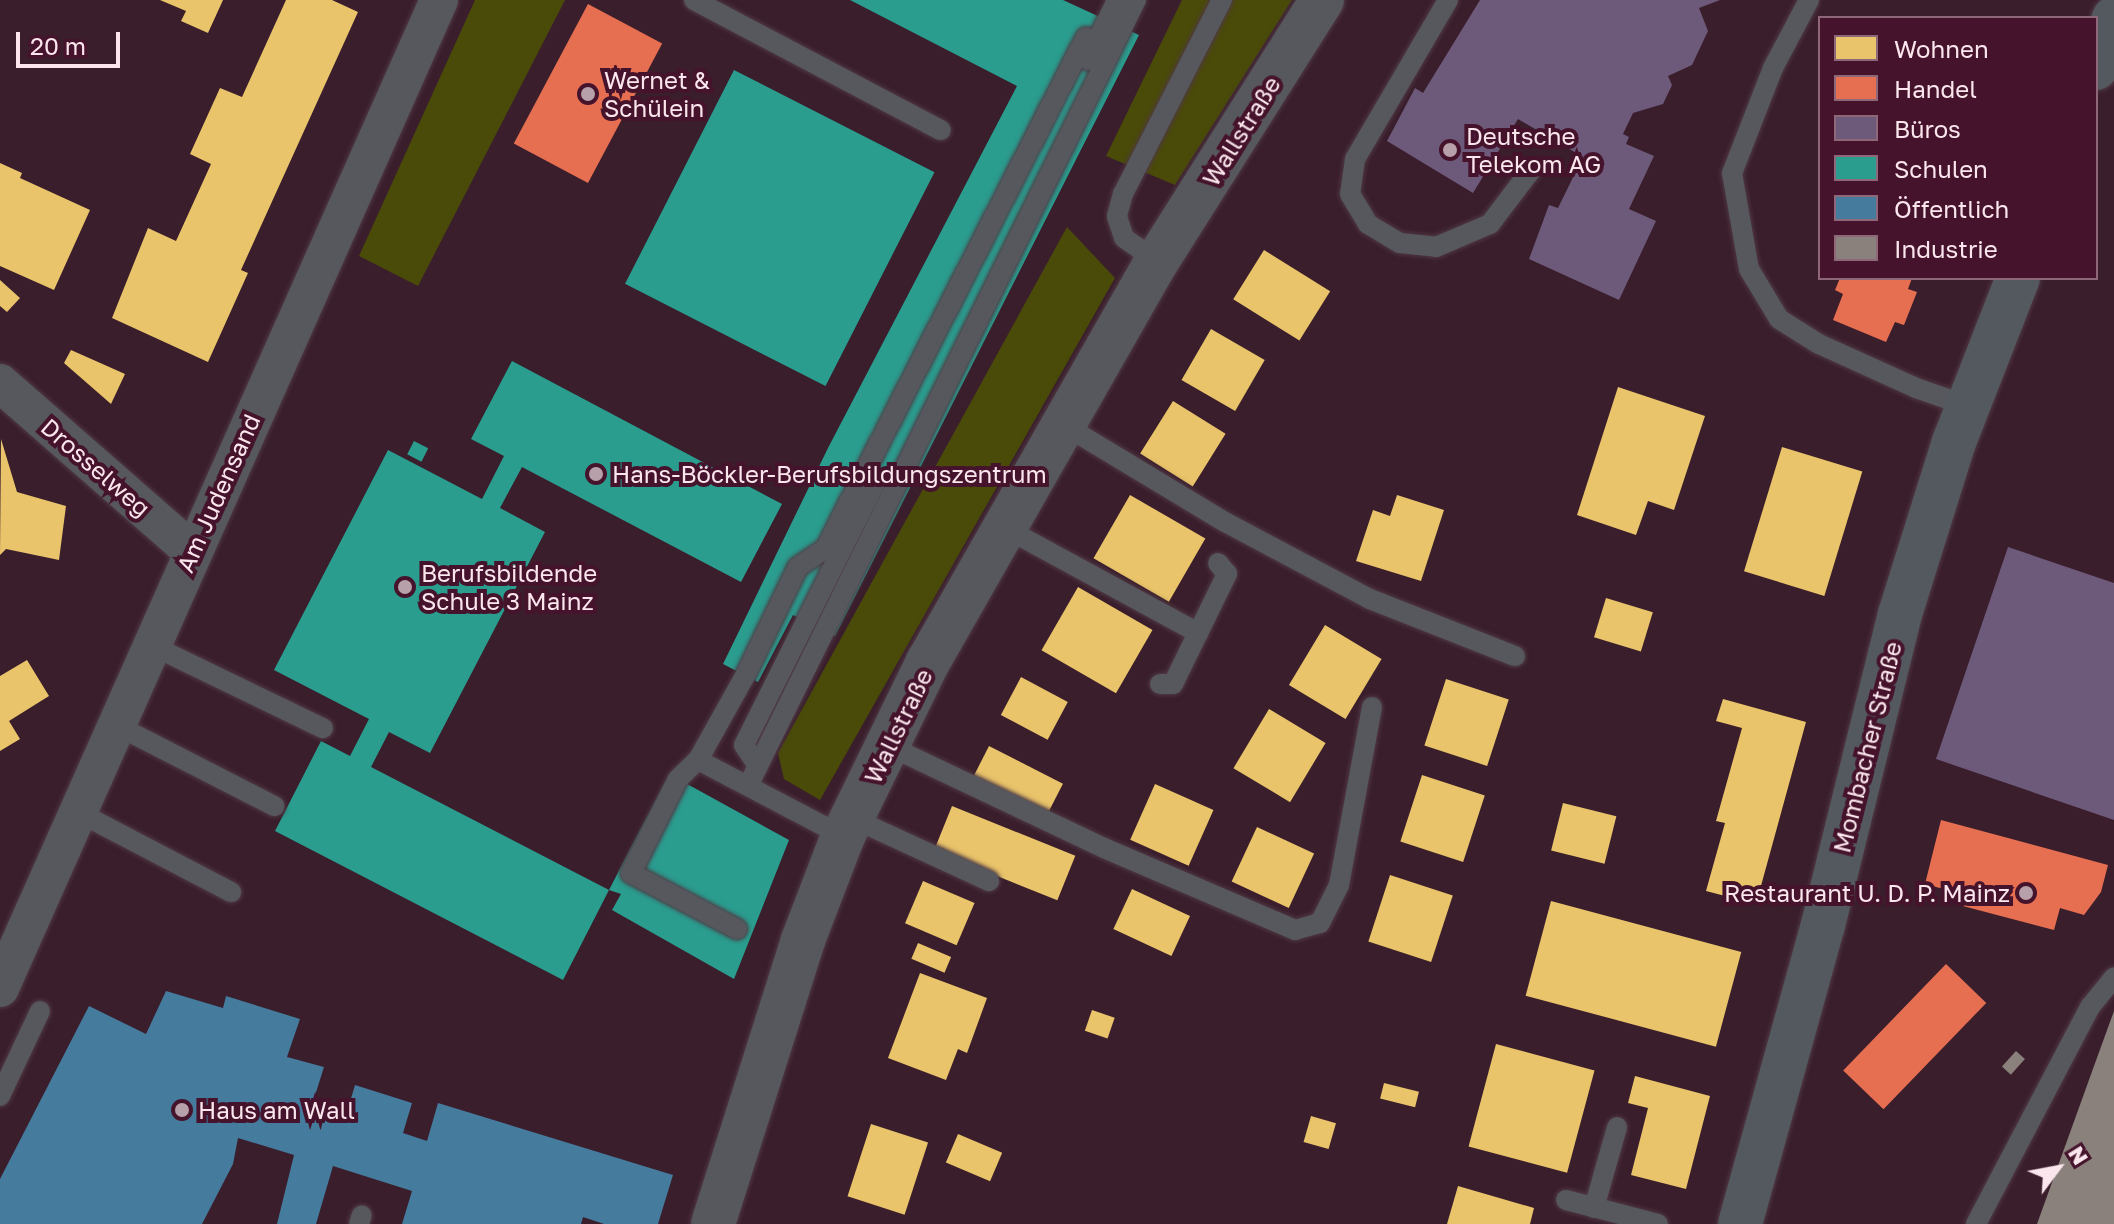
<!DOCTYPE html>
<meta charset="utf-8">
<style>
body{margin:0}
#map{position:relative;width:2114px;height:1224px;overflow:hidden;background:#3a1e2c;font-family:"Golos Text",sans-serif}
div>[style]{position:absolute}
.green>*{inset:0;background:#4a4b09}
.homes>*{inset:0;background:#e9c46a;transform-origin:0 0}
.shops>*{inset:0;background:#e76f51;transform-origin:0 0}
.offices>*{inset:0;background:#6d597a}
.schools>*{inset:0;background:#2a9d8f;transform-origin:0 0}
.public>*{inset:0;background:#457b9d}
.industry>*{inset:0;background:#8a817c;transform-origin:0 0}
.roads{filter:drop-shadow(0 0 2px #4f3943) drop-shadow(0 0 2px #4f3943)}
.service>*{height:20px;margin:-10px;padding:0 10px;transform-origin:10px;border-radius:10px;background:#56585e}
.minor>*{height:38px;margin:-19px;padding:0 19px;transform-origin:19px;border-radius:19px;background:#56585e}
.tertiary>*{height:44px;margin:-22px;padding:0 22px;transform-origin:22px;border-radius:22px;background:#56585e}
.secondary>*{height:44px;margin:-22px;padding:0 22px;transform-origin:22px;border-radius:22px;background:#545960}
.dots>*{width:22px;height:22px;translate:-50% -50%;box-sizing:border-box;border:4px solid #45132b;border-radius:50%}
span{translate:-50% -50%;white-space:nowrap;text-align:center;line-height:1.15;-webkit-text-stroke:8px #45132b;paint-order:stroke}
.poi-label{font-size:24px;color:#fbe6ed}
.left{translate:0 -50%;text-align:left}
.right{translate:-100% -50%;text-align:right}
.street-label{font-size:24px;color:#fbe6ed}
.legend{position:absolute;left:1818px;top:16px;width:280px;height:264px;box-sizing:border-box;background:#45132b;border:2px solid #8e6779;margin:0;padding:10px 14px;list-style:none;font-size:24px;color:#fbe6ed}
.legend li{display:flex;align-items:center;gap:16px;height:40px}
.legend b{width:40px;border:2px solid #8e6779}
.north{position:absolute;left:2018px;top:1128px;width:80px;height:80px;-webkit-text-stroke:6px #45132b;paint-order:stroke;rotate:58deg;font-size:22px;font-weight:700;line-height:32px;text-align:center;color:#fbe6ed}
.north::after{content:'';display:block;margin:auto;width:28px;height:36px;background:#fbe6ed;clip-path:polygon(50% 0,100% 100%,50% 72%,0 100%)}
.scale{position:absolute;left:16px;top:32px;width:104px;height:36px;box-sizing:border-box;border:4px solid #fbe6ed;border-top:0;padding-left:10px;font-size:24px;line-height:28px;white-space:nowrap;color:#fbe6ed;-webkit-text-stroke:6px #45132b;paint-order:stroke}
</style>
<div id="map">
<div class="green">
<i style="clip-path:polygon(475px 0,565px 0,418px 286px,359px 256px)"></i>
<i style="clip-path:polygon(1182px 0,1292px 0,1175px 185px,1106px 156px)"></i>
<i style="clip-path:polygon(1067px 227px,1115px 278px,820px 800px,784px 779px,778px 753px)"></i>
</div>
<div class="homes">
<i style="clip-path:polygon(160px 0,223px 0,208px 33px,181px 21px,186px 11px)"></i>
<i style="clip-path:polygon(286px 0,332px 0,358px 12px,241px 270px,248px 273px,208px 362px,112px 318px,148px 228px,176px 241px,211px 164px,190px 154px,220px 88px,242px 97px)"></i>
<i style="clip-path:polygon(0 163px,22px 173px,20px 178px,90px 210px,54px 290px,0 266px)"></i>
<i style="left:1264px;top:250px;width:78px;height:58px;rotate:32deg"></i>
<i style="clip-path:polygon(0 280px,20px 298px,7px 312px,0 306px)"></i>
<i style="left:1211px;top:329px;width:62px;height:59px;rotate:30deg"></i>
<i style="clip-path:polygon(71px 350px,125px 374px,111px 404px,64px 363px)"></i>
<i style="clip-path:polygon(1618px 387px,1705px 416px,1674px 510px,1648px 501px,1636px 535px,1577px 515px)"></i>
<i style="left:1173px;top:401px;width:62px;height:62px;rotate:32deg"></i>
<i style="clip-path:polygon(1px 439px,17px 492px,66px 506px,59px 560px,6px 549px,0 555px)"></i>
<i style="left:1782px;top:447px;width:84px;height:130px;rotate:17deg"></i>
<i style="left:1130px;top:495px;width:87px;height:73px;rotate:30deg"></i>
<i style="clip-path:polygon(1397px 495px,1444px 510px,1421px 581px,1356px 561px,1373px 510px,1390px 516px)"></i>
<i style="left:1078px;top:587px;width:86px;height:73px;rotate:30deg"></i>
<i style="left:1606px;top:598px;width:49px;height:41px;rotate:17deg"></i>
<i style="left:1325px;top:625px;width:66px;height:70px;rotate:31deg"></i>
<i style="clip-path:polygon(27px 660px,49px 696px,9px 721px,20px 739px,0 751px,0 676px)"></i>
<i style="left:1021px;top:677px;width:53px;height:43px;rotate:28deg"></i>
<i style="left:1446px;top:679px;width:66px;height:70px;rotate:18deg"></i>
<i style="clip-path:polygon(1723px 699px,1806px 722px,1756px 904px,1706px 891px,1725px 823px,1716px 821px,1742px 728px,1716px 721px)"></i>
<i style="left:1269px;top:709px;width:66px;height:69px;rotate:31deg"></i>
<i style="left:989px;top:746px;width:83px;height:35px;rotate:27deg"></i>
<i style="left:1422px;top:775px;width:66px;height:70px;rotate:18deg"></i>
<i style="left:1155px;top:784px;width:64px;height:61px;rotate:24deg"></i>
<i style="left:1563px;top:803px;width:55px;height:49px;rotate:14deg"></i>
<i style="left:952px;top:806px;width:133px;height:48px;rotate:22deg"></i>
<i style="left:1257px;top:827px;width:63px;height:60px;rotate:25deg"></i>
<i style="left:1390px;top:875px;width:66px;height:70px;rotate:18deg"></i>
<i style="left:923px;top:881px;width:56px;height:46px;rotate:23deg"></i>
<i style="left:1132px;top:889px;width:64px;height:44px;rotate:25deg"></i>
<i style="left:1551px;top:901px;width:197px;height:98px;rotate:15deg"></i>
<i style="left:918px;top:943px;width:36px;height:17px;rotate:23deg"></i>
<i style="clip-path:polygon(920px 973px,987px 998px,967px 1053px,958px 1049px,946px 1080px,888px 1058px)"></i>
<i style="left:1092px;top:1010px;width:24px;height:22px;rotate:19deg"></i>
<i style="left:1496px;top:1044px;width:102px;height:106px;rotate:15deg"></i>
<i style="clip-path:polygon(1635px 1076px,1710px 1096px,1686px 1189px,1631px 1175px,1648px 1108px,1628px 1103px)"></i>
<i style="left:1384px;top:1083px;width:36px;height:16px;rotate:14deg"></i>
<i style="left:1311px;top:1116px;width:26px;height:27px;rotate:16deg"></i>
<i style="left:871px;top:1124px;width:60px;height:76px;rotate:18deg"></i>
<i style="left:958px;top:1134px;width:48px;height:31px;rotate:23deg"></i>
<i style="clip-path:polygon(1458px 1186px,1534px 1208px,1530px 1224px,1447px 1224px)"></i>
</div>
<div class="shops">
<i style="left:588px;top:4px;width:84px;height:158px;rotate:28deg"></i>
<i style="clip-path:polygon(1840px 278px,1912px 278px,1908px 289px,1917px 292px,1904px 325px,1895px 322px,1886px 342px,1833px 320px,1843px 294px,1835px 290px)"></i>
<i style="clip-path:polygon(1941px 820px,2108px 865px,2101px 892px,2084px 915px,2060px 908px,2054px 930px,1959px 905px,1962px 894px,1925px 884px)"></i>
<i style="left:1946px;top:964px;width:56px;height:148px;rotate:44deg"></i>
</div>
<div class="offices">
<i style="clip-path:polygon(1480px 0,1720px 0,1699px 8px,1708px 31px,1692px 65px,1668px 76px,1672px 85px,1663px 104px,1633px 113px,1623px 134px,1629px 137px,1626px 144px,1654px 156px,1629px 209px,1656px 221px,1619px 300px,1529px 259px,1549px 205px,1558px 208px,1583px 157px,1518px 119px,1473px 193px,1387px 141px,1415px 88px,1423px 93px)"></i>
<i style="clip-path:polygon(2008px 547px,2114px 583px,2114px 820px,1936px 759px)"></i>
</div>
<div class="schools">
<i style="clip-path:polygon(850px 0,1063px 0,1139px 35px,835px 636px,793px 615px,758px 682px,723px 664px,828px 448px,1017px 86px)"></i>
<i style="left:734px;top:70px;width:225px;height:240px;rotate:27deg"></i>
<i style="clip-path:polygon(512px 361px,782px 504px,741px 582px,522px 467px,500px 508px,545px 532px,430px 753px,389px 732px,371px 767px,609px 890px,563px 980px,275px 831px,321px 741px,350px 756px,369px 719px,274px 670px,388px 450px,482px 499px,504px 456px,471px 439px)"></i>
<i style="left:414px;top:441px;width:16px;height:15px;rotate:27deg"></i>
<i style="clip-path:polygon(669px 774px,789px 840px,734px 979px,612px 910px,621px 894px,609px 890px)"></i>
</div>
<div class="public">
<i style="clip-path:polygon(166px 991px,223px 1008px,226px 996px,300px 1019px,287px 1057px,324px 1067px,312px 1105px,346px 1115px,355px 1085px,412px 1103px,403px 1133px,427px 1141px,438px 1103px,673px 1175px,658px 1224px,604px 1224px,583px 1217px,581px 1224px,402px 1224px,412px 1191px,333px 1166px,316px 1224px,277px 1224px,294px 1155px,238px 1138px,233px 1164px,202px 1224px,0 1224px,0 1179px,89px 1006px,146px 1034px)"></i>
</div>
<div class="industry">
<i style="clip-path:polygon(2114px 1011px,2114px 1224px,2037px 1224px,2094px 1066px)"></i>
<i style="left:2016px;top:1051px;width:12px;height:21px;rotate:42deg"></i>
</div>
<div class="roads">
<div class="service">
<i style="left:694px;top:0;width:279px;rotate:27.8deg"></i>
<i style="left:1448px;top:0;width:184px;rotate:120.3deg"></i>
<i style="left:1355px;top:159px;width:35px;rotate:98deg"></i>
<i style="left:1350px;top:194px;width:35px;rotate:59deg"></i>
<i style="left:1368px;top:224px;width:37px;rotate:31deg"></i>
<i style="left:1400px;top:243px;width:36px;rotate:6deg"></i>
<i style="left:1436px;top:247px;width:59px;rotate:-23.1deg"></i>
<i style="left:1490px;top:224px;width:68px;rotate:-52.8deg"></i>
<i style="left:1809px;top:0;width:77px;rotate:117.9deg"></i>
<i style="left:1773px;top:68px;width:113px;rotate:111.3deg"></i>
<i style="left:1732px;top:173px;width:97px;rotate:80deg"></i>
<i style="left:1749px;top:269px;width:58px;rotate:59deg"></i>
<i style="left:1779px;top:319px;width:47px;rotate:32deg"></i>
<i style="left:1819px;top:344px;width:107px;rotate:24.4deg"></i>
<i style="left:1916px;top:388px;width:55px;rotate:19.1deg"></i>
<i style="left:1088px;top:60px;width:67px;rotate:-64.2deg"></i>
<i style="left:1157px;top:261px;width:40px;rotate:-145.1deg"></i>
<i style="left:1124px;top:238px;width:23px;rotate:-108deg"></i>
<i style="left:1117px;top:216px;width:23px;rotate:-75deg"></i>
<i style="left:1123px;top:194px;width:218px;rotate:-63deg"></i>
<i style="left:1064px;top:425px;width:188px;rotate:31.1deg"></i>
<i style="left:1225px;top:522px;width:164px;rotate:28deg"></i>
<i style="left:1370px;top:599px;width:156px;rotate:21.5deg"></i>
<i style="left:1005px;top:528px;width:220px;rotate:28.5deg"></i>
<i style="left:151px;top:645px;width:191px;rotate:25.8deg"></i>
<i style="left:1160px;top:684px;width:13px"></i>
<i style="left:1173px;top:684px;width:123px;rotate:-63.9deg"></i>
<i style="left:1227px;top:574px;width:14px;rotate:-129deg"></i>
<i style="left:116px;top:725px;width:178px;rotate:27.1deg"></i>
<i style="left:889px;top:746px;width:238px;rotate:25.4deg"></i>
<i style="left:1104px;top:848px;width:208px;rotate:23.2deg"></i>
<i style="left:1295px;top:930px;width:26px;rotate:-16deg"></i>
<i style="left:1320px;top:923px;width:42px;rotate:-63.4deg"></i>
<i style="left:1339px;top:885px;width:181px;rotate:-79.5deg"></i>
<i style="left:698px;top:760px;width:164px;rotate:27.7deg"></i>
<i style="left:758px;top:766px;width:25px;rotate:-124deg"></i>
<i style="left:744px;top:745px;width:295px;rotate:-63.4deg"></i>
<i style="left:748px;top:786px;width:877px;rotate:-63.73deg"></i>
<i style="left:78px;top:812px;width:173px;rotate:27.6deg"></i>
<i style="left:852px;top:818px;width:151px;rotate:24.7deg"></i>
<i style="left:737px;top:929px;width:120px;rotate:-152.2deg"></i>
<i style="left:631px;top:873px;width:105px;rotate:-63.4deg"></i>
<i style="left:678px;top:779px;width:28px;rotate:-44deg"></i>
<i style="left:698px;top:760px;width:96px;rotate:-60.8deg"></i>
<i style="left:745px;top:676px;width:121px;rotate:-64.1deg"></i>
<i style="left:798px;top:567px;width:34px;rotate:-34deg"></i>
<i style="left:826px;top:548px;width:573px;rotate:-63.03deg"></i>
<i style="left:0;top:1096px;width:94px;rotate:-64.8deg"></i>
<i style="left:1566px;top:1200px;width:95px;rotate:14.6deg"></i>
<i style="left:1594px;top:1208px;width:84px;rotate:-74.1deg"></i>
<i style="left:359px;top:1224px;width:9px;rotate:-72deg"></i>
<i style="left:1976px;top:1224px;width:245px;rotate:-62.3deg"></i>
<i style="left:2090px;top:1007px;width:38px;rotate:-51deg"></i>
</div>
<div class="minor">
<i style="left:0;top:383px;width:255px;rotate:41.2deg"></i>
<i style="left:0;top:988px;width:1081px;rotate:-66.04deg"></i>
</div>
<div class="tertiary">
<i style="left:713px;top:1224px;width:298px;rotate:-72.4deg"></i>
<i style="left:803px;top:940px;width:111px;rotate:-69deg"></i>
<i style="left:843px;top:836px;width:194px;rotate:-64deg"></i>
<i style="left:928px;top:662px;width:462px;rotate:-60.3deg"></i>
<i style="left:1157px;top:261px;width:309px;rotate:-57.7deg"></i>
</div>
<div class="secondary">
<i style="left:2096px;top:68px;width:53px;rotate:-70.2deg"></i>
<i style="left:1740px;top:1224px;width:310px;rotate:-74.5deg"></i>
<i style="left:1823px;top:925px;width:320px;rotate:-76.1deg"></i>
<i style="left:1900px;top:614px;width:180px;rotate:-72.6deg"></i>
<i style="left:1954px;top:442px;width:176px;rotate:-68.7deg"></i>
</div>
</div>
<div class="dots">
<i style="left:588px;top:94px;background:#b7a0a9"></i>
<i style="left:1450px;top:150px;background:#b7a0a9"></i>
<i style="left:596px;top:474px;background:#b7a0a9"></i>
<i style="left:405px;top:587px;background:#b7a0a9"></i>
<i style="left:2026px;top:893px;background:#b7a0a9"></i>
<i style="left:182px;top:1110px;background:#b7a0a9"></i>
</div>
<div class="poi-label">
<span class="left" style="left:604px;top:94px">Wernet &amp;<br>Schülein</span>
<span class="left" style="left:1466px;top:150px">Deutsche<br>Telekom AG</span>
<span class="left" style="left:612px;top:474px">Hans-Böckler-Berufsbildungszentrum</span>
<span class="left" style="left:421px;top:587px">Berufsbildende<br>Schule 3 Mainz</span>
<span class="right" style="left:2010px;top:893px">Restaurant U. D. P. Mainz</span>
<span class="left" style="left:198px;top:1110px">Haus am Wall</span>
</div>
<div class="street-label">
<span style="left:1241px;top:131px;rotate:-58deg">Wallstraße</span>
<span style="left:96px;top:467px;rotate:41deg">Drosselweg</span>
<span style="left:218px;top:493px;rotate:-66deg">Am Judensand</span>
<span style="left:898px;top:726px;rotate:-64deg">Wallstraße</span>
<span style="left:1867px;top:747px;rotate:-76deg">Mombacher Straße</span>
</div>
<ul class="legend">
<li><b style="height:22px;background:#e9c46a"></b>Wohnen</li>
<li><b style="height:22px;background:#e76f51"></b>Handel</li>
<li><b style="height:22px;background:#6d597a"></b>Büros</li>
<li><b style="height:22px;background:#2a9d8f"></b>Schulen</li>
<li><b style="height:22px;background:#457b9d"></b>Öffentlich</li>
<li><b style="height:22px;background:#8a817c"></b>Industrie</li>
</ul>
<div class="north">N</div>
<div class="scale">20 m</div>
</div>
